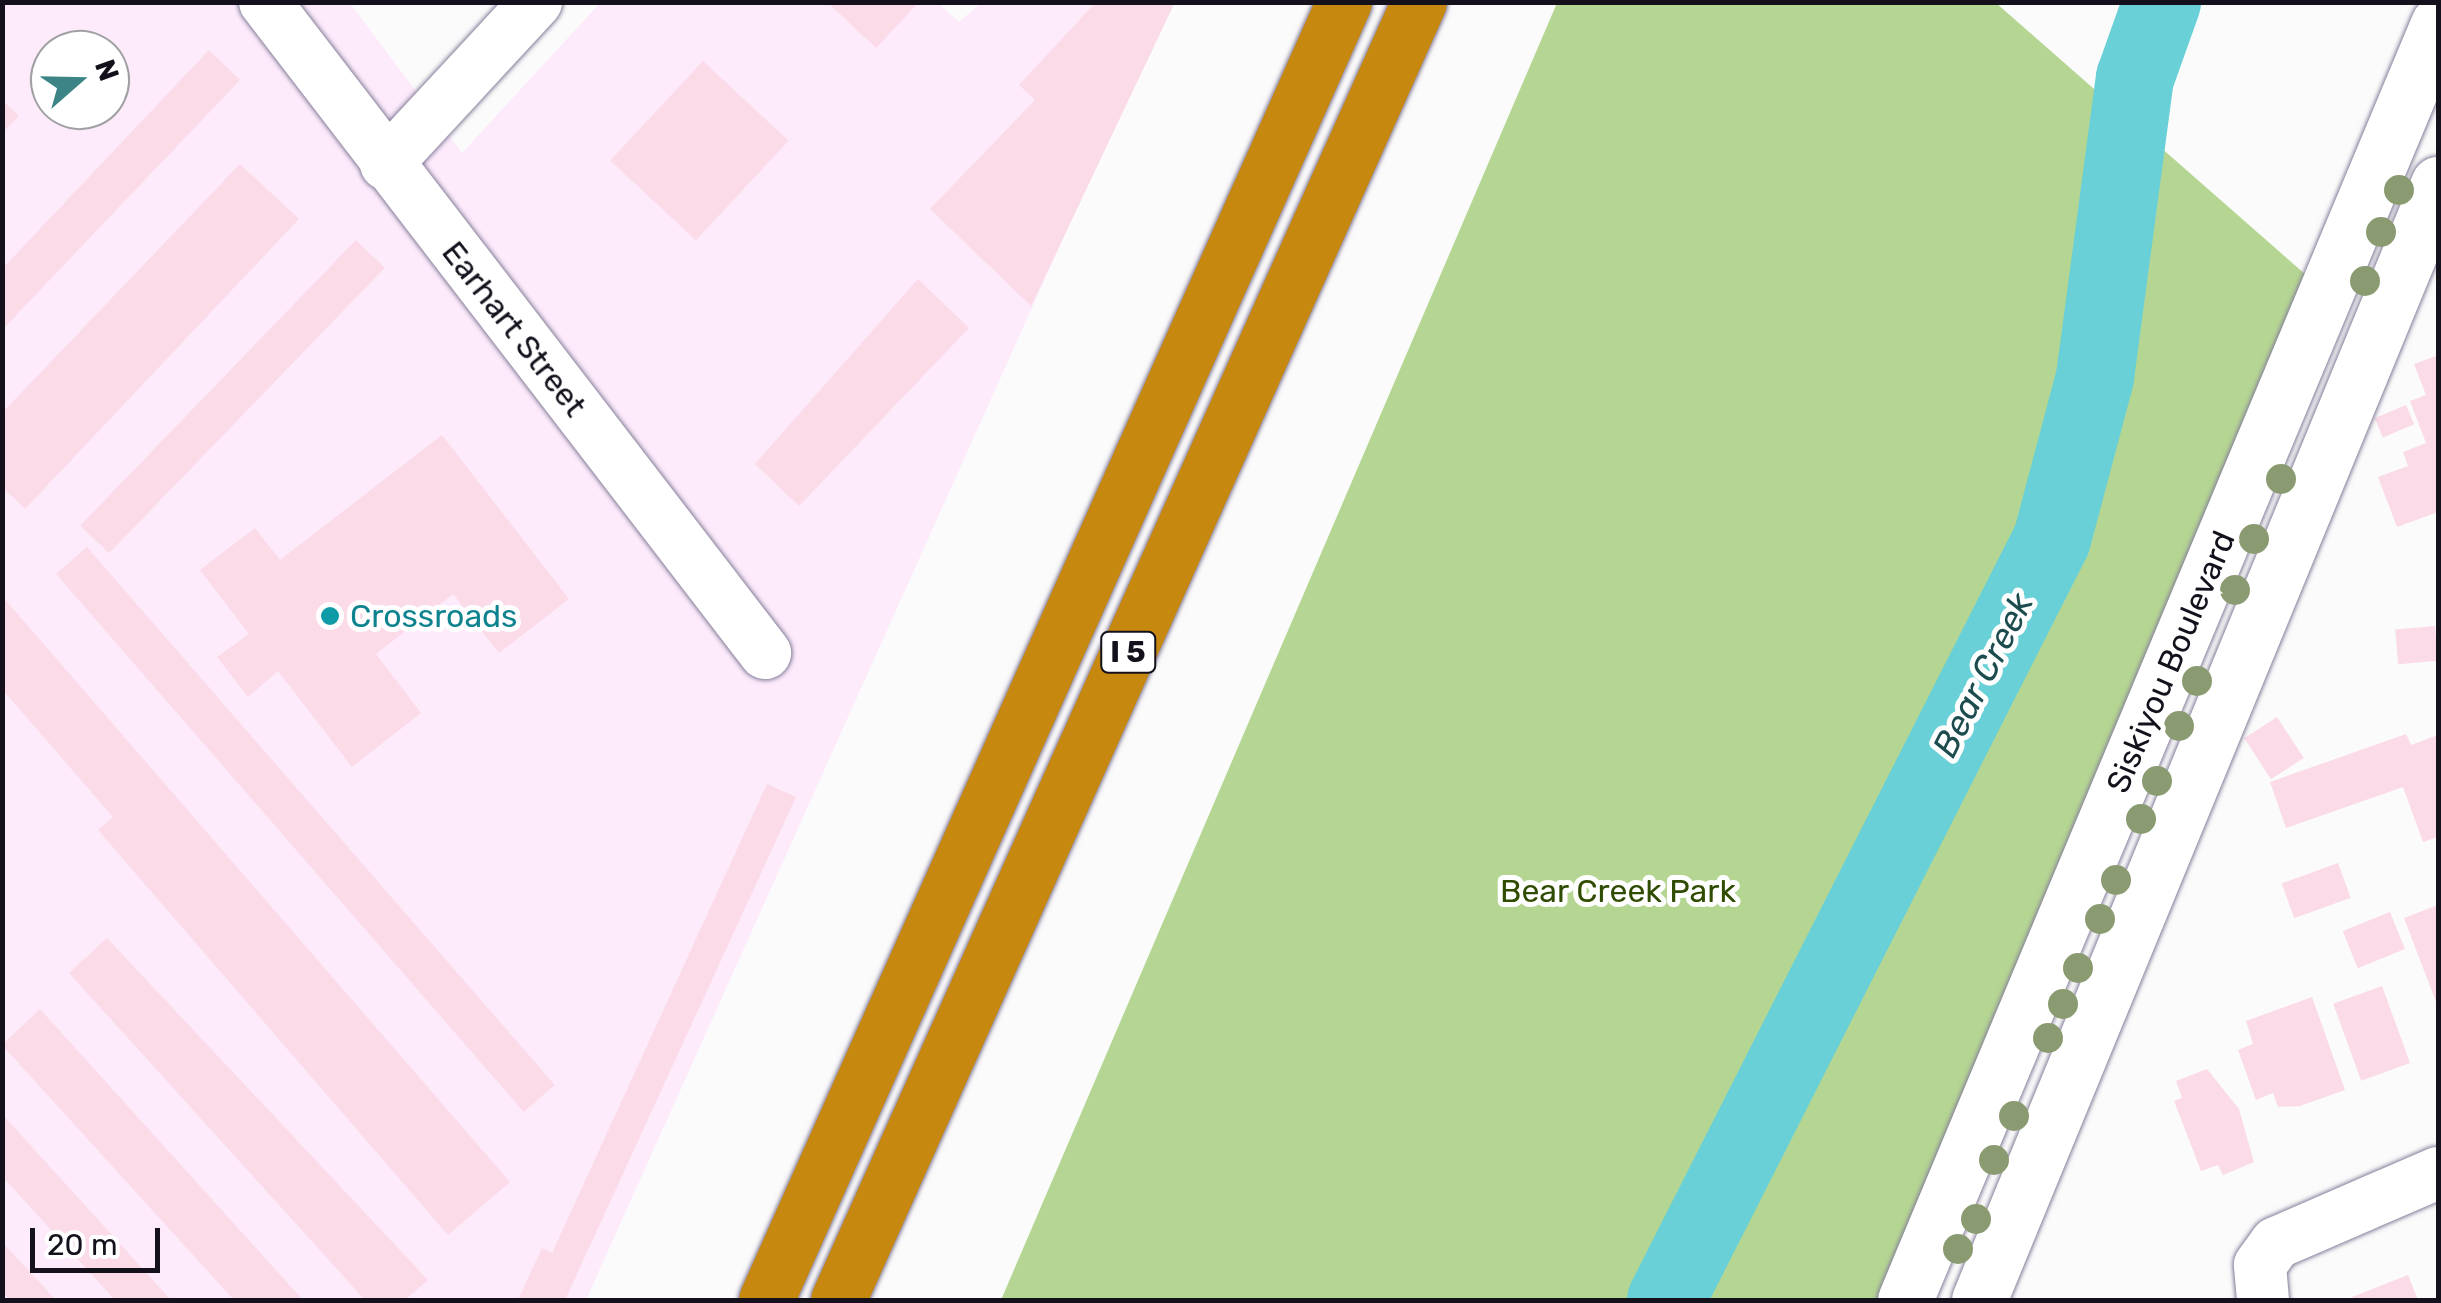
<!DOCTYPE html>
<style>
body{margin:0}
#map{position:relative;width:2441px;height:1303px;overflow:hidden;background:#fbfbfb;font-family:Rubik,sans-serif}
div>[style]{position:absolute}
.commercial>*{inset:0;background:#fdebfc}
.green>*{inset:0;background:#b5d693}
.river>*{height:78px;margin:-39px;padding:0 39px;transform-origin:39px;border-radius:39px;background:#68d0d6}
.building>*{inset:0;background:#fadbe7;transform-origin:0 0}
.roads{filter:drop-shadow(0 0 2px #857f9a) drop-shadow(0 0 2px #857f9a)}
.minor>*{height:52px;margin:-26px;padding:0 26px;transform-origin:26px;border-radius:26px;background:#fff}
.tertiary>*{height:55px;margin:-27.5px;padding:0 27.5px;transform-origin:27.5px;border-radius:27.5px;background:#fff}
.motorway>*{height:55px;margin:-27.5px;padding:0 27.5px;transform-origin:27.5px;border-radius:27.5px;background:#c6880f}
.trees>*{width:30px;height:30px;margin:-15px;border-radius:50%;background:#8b9b71}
.dots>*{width:28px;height:28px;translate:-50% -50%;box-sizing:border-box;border:5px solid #fff;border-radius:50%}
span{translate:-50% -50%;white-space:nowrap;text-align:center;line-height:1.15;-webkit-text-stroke:10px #fff;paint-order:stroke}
.shield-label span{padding:2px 8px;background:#fff;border:2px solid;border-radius:8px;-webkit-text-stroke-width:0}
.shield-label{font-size:30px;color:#14111c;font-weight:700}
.street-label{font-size:32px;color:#14111c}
.culture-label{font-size:32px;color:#0d838f}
.left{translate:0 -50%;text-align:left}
.park-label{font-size:32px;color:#304c00}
.water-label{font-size:35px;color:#1d4c4f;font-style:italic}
.frame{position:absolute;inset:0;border:5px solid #14111c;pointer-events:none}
.north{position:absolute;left:30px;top:30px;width:100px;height:100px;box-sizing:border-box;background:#fff;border:2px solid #a1a0a4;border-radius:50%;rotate:70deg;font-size:28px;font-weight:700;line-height:40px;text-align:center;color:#14111c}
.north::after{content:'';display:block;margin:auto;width:35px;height:45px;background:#3c8485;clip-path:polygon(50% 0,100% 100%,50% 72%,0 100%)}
.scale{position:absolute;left:30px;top:1228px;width:130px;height:45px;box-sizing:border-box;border:5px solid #14111c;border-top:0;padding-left:12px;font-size:30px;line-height:35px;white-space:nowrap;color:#14111c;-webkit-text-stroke:8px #fff;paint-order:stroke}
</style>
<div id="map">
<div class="commercial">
<i style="clip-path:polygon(evenodd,3px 3px,350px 3px,462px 153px,600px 3px,938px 3px,959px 22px,981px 3px,1169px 3px,586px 1300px,3px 1300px,3px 3px,50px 50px,110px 50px,110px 110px,50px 110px,50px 50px)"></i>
</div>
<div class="green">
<i style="clip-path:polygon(1557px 3px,1996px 3px,2314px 282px,1886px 1300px,1001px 1300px)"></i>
</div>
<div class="river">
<i style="left:1666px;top:1300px;width:853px;rotate:-63.1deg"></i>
<i style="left:2052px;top:539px;width:168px;rotate:-75.1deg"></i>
<i style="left:2095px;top:377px;width:302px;rotate:-82.4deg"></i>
<i style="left:2135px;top:78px;width:81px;rotate:-70.4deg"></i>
</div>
<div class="building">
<i style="clip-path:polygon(827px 2px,919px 2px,876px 48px)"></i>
<i style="clip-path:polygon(1096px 2px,1175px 2px,1031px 306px,930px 209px,1035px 100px,1019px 85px)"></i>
<i style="clip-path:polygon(209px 50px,240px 80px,2px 330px,2px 269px)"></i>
<i style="left:703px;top:61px;width:117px;height:136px;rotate:43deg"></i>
<i style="clip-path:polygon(2px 100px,19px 116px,2px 133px)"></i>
<i style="clip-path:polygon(240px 164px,299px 219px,25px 509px,2px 487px,2px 413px)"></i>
<i style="left:356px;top:240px;width:40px;height:397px;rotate:44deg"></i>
<i style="clip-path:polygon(918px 279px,969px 328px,799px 506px,755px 464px)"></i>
<i style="clip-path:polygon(2438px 345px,2438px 512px,2397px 527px,2378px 477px,2408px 466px,2403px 452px,2426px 443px,2410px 401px,2426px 395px,2414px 364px,2436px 356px)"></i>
<i style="left:2406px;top:405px;width:21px;height:34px;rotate:67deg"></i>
<i style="clip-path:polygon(442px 435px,569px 599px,499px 653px,453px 594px,376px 654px,421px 713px,352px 767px,278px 671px,248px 697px,217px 657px,249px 634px,200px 570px,255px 528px,280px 560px)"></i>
<i style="left:87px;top:547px;width:713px;height:41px;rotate:49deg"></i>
<i style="clip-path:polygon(2px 596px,510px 1182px,448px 1235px,98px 830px,113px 817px,2px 689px)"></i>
<i style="left:2435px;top:626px;width:35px;height:40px;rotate:85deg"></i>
<i style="left:2277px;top:717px;width:49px;height:39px;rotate:57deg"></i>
<i style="clip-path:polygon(2406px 734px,2411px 745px,2438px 735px,2438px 837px,2423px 842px,2403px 787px,2286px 828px,2270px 782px)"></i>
<i style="clip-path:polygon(767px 784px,796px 797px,565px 1300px,518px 1300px,542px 1248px,552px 1253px)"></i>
<i style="left:2338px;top:863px;width:37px;height:60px;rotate:70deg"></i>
<i style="clip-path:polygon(2438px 905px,2438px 1007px,2404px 918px)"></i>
<i style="left:2390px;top:912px;width:40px;height:51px;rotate:68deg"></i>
<i style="clip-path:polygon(107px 938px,428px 1280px,405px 1300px,365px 1300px,69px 973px)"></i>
<i style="left:2382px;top:986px;width:82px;height:52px;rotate:70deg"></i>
<i style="clip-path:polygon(2312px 997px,2345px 1090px,2300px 1106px,2278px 1107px,2273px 1093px,2256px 1100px,2238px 1050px,2253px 1044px,2246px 1021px)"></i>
<i style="clip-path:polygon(40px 1009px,246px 1237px,303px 1300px,234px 1300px,2px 1045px)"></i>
<i style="clip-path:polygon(2207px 1069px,2239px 1109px,2254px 1162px,2223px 1175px,2218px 1165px,2201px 1171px,2174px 1101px,2182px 1098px,2176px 1081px)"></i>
<i style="clip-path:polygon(2px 1114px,171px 1300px,115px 1300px,2px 1176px)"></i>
<i style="clip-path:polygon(2px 1242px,56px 1300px,10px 1300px,2px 1292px)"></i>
<i style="clip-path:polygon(2408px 1275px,2418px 1300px,2353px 1300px,2352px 1297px)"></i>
</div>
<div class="roads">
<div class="minor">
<i style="left:265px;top:2px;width:821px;rotate:52.47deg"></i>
<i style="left:386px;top:164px;width:221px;rotate:-47.2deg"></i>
<i style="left:2263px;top:1300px;width:35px;rotate:-95deg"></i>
<i style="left:2260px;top:1265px;width:27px;rotate:-54deg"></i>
<i style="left:2276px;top:1243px;width:176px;rotate:-23.4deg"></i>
</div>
<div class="tertiary">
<i style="left:1905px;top:1300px;width:1383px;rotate:-67.33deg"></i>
<i style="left:1979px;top:1300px;width:1207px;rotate:-67.64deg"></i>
</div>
<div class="motorway">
<i style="left:766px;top:1300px;width:1421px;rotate:-66deg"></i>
<i style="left:838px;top:1300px;width:1422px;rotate:-65.89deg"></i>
</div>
</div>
<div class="trees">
<i style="left:2399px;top:190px"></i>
<i style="left:2381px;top:232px"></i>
<i style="left:2365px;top:281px"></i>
<i style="left:2281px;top:479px"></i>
<i style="left:2254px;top:539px"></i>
<i style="left:2235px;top:590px"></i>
<i style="left:2197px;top:681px"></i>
<i style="left:2179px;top:726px"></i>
<i style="left:2157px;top:781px"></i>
<i style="left:2141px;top:819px"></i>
<i style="left:2116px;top:880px"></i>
<i style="left:2100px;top:919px"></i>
<i style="left:2078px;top:968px"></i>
<i style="left:2063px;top:1004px"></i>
<i style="left:2048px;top:1038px"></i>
<i style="left:2014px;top:1116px"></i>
<i style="left:1994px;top:1160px"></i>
<i style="left:1976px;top:1219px"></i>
<i style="left:1958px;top:1249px"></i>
</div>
<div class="dots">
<i style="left:330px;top:616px;background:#0f9aa8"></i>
</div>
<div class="shield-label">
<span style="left:1128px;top:652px">I 5</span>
</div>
<div class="street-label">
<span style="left:514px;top:329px;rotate:52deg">Earhart Street</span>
<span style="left:2171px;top:662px;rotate:-67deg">Siskiyou Boulevard</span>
</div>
<div class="culture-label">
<span class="left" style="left:350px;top:616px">Crossroads</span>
</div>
<div class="park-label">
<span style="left:1618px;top:891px">Bear Creek Park</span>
</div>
<div class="water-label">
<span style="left:1983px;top:675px;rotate:-63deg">Bear Creek</span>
</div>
<div class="frame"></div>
<div class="north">N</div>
<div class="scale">20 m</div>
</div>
